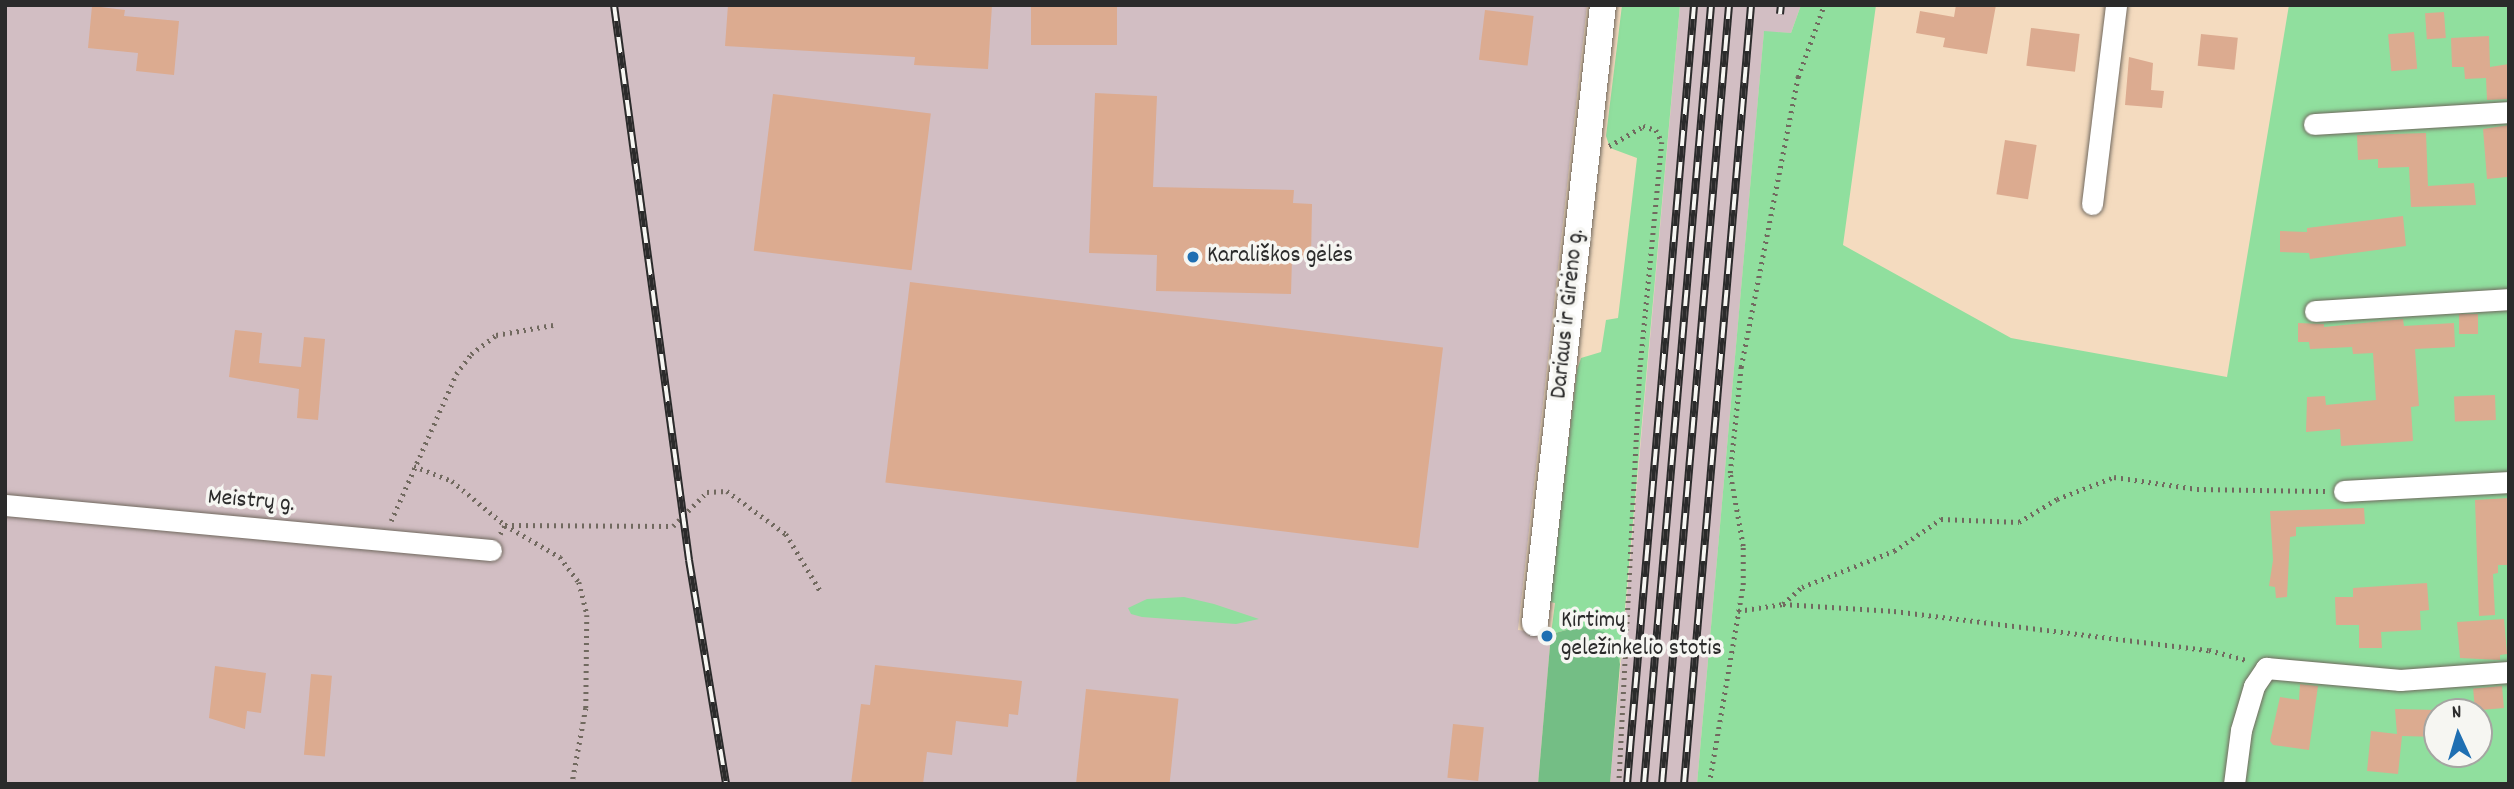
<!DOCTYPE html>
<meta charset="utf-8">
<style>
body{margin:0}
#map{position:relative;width:2514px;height:789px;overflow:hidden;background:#f4dbbf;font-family:Dekko,sans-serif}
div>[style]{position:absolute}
.industrial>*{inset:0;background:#d2bec3}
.green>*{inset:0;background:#90df9e}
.forest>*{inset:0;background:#74be85}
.building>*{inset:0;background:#dcab90;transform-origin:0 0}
.path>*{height:4.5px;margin-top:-2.25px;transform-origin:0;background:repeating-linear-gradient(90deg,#71695f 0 2px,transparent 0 7px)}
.roads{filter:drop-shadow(0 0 2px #71695f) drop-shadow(0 0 2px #71695f)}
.minor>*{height:21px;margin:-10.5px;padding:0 10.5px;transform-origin:10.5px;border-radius:10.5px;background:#fff}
.tertiary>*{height:26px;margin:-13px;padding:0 13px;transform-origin:13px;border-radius:13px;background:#fff}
.rail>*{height:8px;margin-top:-4px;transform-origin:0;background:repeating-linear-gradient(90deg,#f6f6f2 0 16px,#2b2b2b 0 32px);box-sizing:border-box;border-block:2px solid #2b2b2b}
.dots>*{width:19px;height:19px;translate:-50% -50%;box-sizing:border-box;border:4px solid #f6f6f2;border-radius:50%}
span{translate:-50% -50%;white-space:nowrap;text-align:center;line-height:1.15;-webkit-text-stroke:7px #f6f6f2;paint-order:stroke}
.poi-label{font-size:24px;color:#2b2b2b}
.left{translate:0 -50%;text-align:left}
.street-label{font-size:24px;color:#2b2b2b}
.frame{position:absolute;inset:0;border:7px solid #2b2b2b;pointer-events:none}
.north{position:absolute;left:2423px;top:698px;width:70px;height:70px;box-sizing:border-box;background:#f6f6f2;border:2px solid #a5a5a2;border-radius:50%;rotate:356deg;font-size:19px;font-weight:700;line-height:28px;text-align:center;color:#2b2b2b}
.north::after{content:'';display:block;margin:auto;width:24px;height:32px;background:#1f6fb2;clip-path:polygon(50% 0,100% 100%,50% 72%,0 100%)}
</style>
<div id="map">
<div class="industrial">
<i style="clip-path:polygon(5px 5px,1587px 5px,1518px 630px,1551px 634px,1538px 784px,5px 784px)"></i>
<i style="clip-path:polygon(1680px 5px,1801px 5px,1791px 33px,1764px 32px,1697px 784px,1610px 784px)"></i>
</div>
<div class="green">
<i style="clip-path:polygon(1622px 5px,1680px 5px,1620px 664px,1616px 646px,1582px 626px,1551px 634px,1555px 603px,1550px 602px,1577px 370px,1581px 358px,1601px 352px,1606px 320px,1618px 318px,1637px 158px,1610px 148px,1606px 136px)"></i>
<i style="clip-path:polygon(evenodd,1801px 5px,1876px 5px,1843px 245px,2011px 338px,2227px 377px,2289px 5px,2509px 5px,2509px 784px,1697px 784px,1764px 31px,1791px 33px,1801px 5px,2437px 712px,2479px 712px,2479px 754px,2437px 754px,2437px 712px)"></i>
<i style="clip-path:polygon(1184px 597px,1214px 604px,1259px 619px,1236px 624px,1142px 617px,1131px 614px,1128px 608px,1147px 599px)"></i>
</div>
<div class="forest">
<i style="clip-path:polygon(1582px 626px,1604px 632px,1616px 646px,1620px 664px,1610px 784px,1538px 784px,1551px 634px)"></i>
</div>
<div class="building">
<i style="clip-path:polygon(728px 5px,992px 5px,988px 69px,914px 65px,915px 57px,725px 46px)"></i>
<i style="left:1031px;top:5px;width:86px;height:40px"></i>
<i style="clip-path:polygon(1956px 5px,1996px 5px,1987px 54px,1943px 47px,1945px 38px,1916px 33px,1920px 11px,1954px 17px)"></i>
<i style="clip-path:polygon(92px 6px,125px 10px,124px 16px,179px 21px,174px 75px,136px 71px,138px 53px,88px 48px)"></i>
<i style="left:1485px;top:10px;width:49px;height:50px;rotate:7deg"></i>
<i style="left:2444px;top:12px;width:26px;height:19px;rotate:86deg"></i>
<i style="left:2031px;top:28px;width:49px;height:38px;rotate:7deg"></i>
<i style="left:2414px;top:32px;width:37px;height:26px;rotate:85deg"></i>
<i style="left:2201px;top:34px;width:37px;height:32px;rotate:6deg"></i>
<i style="clip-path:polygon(2489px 36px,2490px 67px,2509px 64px,2509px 99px,2487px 100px,2486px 78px,2465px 79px,2464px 67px,2452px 67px,2451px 38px)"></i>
<i style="clip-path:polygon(2129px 57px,2153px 63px,2151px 90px,2164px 91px,2162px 108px,2125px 105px)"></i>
<i style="clip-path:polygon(1095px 93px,1157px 96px,1153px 187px,1294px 190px,1293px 203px,1312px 204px,1311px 258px,1292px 258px,1291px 294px,1156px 291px,1157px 255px,1089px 253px)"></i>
<i style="left:773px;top:94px;width:159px;height:158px;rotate:7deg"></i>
<i style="clip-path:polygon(2509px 125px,2507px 177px,2487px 179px,2483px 129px)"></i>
<i style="clip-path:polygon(2426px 133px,2428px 186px,2474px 183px,2476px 205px,2411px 207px,2409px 167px,2378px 168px,2378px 159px,2358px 160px,2357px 135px)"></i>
<i style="left:2005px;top:140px;width:32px;height:55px;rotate:9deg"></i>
<i style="clip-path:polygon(2403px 216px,2406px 246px,2310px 259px,2309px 253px,2280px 252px,2280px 231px,2307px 232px,2307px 228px)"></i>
<i style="left:910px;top:282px;width:537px;height:202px;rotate:7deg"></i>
<i style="left:2478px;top:314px;width:20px;height:19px;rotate:90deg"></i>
<i style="clip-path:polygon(2403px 319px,2404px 326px,2454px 323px,2455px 347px,2415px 349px,2419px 406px,2411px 407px,2413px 441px,2341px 446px,2340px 429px,2306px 432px,2307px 397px,2325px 396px,2326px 405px,2376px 400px,2373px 353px,2353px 354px,2352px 347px,2310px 349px,2309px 342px,2298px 342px,2298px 323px,2324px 324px,2324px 327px)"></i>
<i style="clip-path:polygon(235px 330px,262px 333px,259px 363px,301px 367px,304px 337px,325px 339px,318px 420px,297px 418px,299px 389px,229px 377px)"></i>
<i style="left:2495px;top:395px;width:25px;height:41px;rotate:88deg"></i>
<i style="clip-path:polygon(2509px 498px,2509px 565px,2498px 565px,2498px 573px,2493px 574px,2495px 615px,2479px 616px,2475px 500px)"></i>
<i style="clip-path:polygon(2364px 508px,2365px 524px,2296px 527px,2296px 536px,2290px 537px,2287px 597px,2276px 598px,2275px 587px,2269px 586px,2273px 560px,2270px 511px)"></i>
<i style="clip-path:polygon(2427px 583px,2429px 610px,2420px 611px,2421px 630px,2381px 632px,2382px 648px,2359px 648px,2359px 625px,2336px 625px,2335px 597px,2353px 597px,2353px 588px)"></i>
<i style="clip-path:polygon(2504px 619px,2507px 654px,2500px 655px,2500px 660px,2460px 658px,2457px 622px)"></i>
<i style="clip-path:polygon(875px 665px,1022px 681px,1018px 715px,1009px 714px,1008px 727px,956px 721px,952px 755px,927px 752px,923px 784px,851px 784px,861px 704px,870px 705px)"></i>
<i style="clip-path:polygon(215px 666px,266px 673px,261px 713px,247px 711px,245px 729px,209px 718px)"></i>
<i style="left:311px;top:674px;width:21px;height:81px;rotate:5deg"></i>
<i style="clip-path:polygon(2300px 684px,2318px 686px,2309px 750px,2273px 745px,2270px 741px,2280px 697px,2299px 700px)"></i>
<i style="left:2502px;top:686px;width:22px;height:29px;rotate:85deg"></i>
<i style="left:1086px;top:689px;width:93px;height:96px;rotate:6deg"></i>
<i style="clip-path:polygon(2395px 709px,2437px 710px,2437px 737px,2402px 736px,2398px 774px,2367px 771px,2371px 731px,2397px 734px)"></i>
<i style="left:1453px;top:724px;width:31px;height:54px;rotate:6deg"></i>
</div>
<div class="path">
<i style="left:1609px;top:146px;width:39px;rotate:-30deg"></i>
<i style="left:1643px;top:126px;width:14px;rotate:17deg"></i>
<i style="left:1656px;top:130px;width:13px;rotate:63deg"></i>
<i style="left:1662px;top:142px;width:229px;rotate:95.5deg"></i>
<i style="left:1640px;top:370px;width:415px;rotate:92.9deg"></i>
<i style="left:414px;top:466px;width:41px;rotate:21.5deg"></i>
<i style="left:452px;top:481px;width:69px;rotate:39.7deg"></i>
<i style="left:505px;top:525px;width:64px;rotate:30.2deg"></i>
<i style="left:560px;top:557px;width:31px;rotate:53deg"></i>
<i style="left:579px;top:582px;width:34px;rotate:76deg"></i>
<i style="left:587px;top:615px;width:93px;rotate:90.6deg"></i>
<i style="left:586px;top:708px;width:77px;rotate:100.4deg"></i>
<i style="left:391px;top:521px;width:161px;rotate:-66.1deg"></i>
<i style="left:456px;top:374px;width:25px;rotate:-53deg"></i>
<i style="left:471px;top:354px;width:31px;rotate:-37deg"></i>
<i style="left:496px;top:335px;width:58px;rotate:-10deg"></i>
<i style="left:500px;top:534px;width:10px;rotate:-61deg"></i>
<i style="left:505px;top:525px;width:168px;rotate:0.3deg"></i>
<i style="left:673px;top:526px;width:48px;rotate:-45deg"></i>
<i style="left:707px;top:492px;width:20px;rotate:-3deg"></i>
<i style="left:727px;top:491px;width:73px;rotate:36.1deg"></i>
<i style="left:786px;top:534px;width:68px;rotate:58.9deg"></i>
<i style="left:1783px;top:604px;width:25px;rotate:-42deg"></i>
<i style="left:1802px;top:587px;width:99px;rotate:-21.4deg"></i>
<i style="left:1894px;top:551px;width:57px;rotate:-34.2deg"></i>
<i style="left:1941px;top:519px;width:78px;rotate:2.2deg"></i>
<i style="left:2019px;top:522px;width:44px;rotate:-31.2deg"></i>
<i style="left:2057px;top:499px;width:61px;rotate:-21.1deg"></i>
<i style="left:2114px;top:477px;width:84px;rotate:8.2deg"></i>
<i style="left:2197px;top:489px;width:128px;rotate:0.9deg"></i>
<i style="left:1738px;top:611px;width:46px;rotate:-8.8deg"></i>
<i style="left:1783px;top:604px;width:111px;rotate:3.6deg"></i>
<i style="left:1894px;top:611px;width:317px;rotate:7.1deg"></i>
<i style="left:2209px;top:650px;width:39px;rotate:15deg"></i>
<i style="left:1709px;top:784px;width:202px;rotate:-80.3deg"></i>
<i style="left:1743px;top:585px;width:39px;rotate:-90deg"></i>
<i style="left:1743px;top:546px;width:74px;rotate:-100.1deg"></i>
<i style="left:1730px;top:473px;width:107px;rotate:-84.1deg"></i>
<i style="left:1741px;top:367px;width:296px;rotate:-78.9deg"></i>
<i style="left:1798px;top:77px;width:77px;rotate:-70.1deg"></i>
</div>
<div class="roads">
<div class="minor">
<i style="left:2314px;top:124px;width:195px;rotate:-3.5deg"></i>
<i style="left:2092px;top:204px;width:200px;rotate:-83.1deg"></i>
<i style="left:2315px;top:311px;width:194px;rotate:-3.5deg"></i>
<i style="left:2344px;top:491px;width:165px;rotate:-3.1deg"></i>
<i style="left:5px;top:505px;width:488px;rotate:5.3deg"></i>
<i style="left:2234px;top:784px;width:54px;rotate:-82.6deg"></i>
<i style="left:2241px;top:730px;width:46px;rotate:-73.5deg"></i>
<i style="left:2254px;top:686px;width:22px;rotate:-56deg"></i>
<i style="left:2266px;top:668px;width:135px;rotate:5.1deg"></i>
<i style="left:2400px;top:680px;width:109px;rotate:-4.2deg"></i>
</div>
<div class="tertiary">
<i style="left:1535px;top:623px;width:622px;rotate:-83.72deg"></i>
</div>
</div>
<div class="rail">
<i style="left:614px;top:5px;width:560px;rotate:82.3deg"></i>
<i style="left:689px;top:560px;width:227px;rotate:80.6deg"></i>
<i style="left:1780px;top:14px;width:9px;rotate:-84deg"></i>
<i style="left:1627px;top:784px;width:782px;rotate:-85.08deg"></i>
<i style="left:1644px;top:784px;width:782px;rotate:-85.08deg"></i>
<i style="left:1662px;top:784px;width:782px;rotate:-85.08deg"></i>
<i style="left:1684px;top:784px;width:782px;rotate:-85.08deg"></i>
</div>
<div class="dots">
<i style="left:1193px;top:257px;background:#1f6fb2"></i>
<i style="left:1547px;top:636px;background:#1f6fb2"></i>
</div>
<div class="poi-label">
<span class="left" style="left:1207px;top:257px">Karališkos gėlės</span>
<span class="left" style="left:1561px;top:636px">Kirtimų<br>geležinkelio stotis</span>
</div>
<div class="street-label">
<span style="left:1569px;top:314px;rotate:-84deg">Dariaus ir Girėno g.</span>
<span style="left:251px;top:502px;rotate:5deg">Meistrų g.</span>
</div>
<div class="frame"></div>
<div class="north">N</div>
</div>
